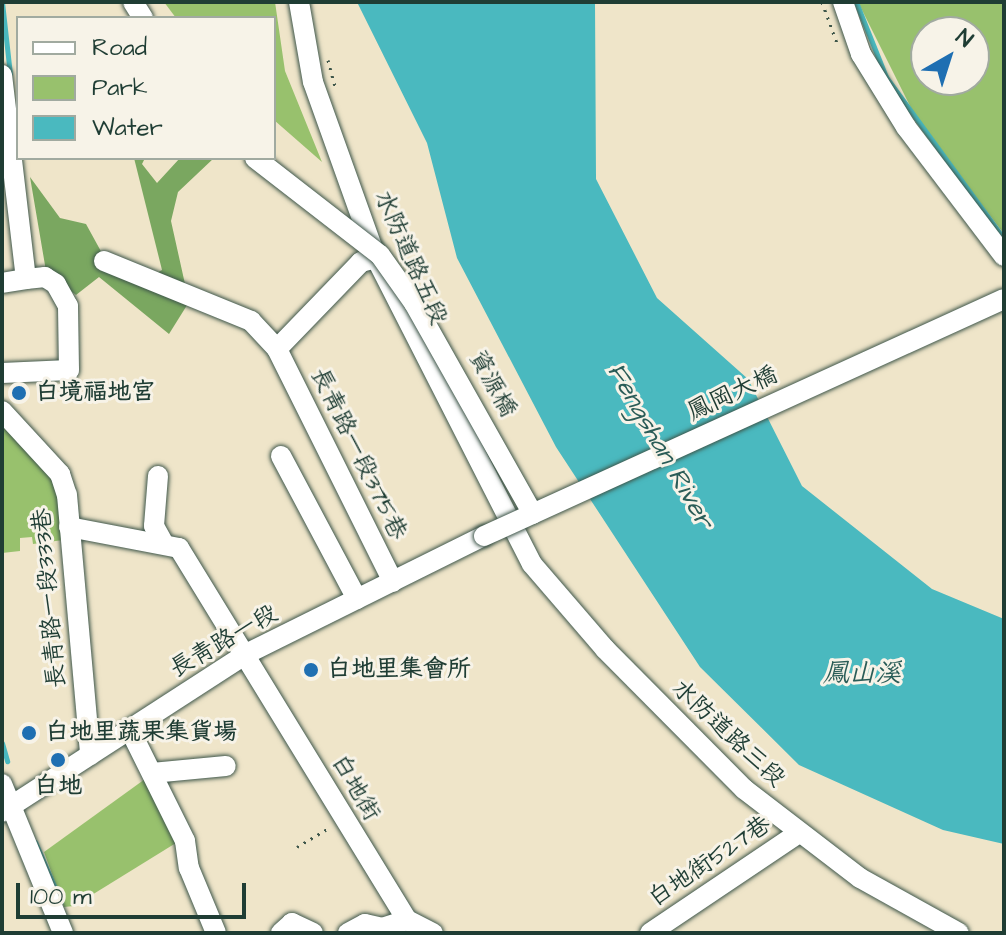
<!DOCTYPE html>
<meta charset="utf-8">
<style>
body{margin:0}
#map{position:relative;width:1006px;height:935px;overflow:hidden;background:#efe5c9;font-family:"Architects Daughter","LXGW WenKai TC",sans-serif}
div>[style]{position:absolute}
.green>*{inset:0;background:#98c16d}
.forest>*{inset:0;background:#7aa760}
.water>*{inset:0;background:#4ab9bf}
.stream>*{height:5px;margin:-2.5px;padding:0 2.5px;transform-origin:2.5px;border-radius:2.5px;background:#4ab9bf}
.path>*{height:3px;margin-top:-1.5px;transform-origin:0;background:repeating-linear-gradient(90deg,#3e564a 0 2px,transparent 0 8px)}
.roads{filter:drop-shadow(0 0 2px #3e564a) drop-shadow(0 0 2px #3e564a)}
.minor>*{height:20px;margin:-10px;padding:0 10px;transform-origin:10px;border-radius:10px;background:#fff}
.bridges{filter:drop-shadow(0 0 2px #3e564a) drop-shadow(0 0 2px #3e564a)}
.minor-bridge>*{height:20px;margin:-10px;padding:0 10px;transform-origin:10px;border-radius:10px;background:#fff}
.dots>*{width:22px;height:22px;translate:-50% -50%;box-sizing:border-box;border:4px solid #f7f3e8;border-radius:50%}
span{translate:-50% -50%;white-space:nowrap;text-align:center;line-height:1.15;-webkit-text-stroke:6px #f7f3e8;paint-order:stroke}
.street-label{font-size:24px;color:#1f3d34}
.poi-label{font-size:24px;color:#1f3d34;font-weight:700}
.left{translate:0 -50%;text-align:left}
.water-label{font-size:26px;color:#2a5c57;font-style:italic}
.frame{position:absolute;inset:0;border:4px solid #1f3d34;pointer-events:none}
.legend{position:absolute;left:16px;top:16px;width:260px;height:144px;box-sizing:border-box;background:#f7f3e8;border:2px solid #a1aaa0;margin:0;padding:10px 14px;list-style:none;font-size:24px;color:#1f3d34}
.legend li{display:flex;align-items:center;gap:16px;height:40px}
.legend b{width:40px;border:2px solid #a1aaa0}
.north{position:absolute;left:910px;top:16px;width:80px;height:80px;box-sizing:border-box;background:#f7f3e8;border:2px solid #a1aaa0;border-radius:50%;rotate:39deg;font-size:22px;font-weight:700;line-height:32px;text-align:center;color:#1f3d34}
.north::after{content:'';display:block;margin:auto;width:28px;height:36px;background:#1f6fb2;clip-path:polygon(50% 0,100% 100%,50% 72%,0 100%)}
.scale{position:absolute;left:16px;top:883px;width:230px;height:36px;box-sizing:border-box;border:4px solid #1f3d34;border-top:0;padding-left:10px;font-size:24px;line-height:28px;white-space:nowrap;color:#1f3d34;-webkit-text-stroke:6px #f7f3e8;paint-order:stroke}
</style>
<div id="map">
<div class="green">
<i style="clip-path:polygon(164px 2px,275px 2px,285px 71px,322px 162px,274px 120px,274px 18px,176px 18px)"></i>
<i style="clip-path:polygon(evenodd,858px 2px,1004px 2px,1004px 234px,916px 118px,858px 2px,926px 32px,974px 32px,974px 80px,926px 80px,926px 32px)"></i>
<i style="clip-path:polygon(2px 423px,63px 485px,71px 539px,33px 544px,32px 537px,20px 538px,20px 551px,2px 553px)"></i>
<i style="clip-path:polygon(152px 774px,184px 838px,74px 906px,64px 907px,44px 852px)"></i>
</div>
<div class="forest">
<i style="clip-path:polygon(134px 158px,145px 158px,142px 164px,157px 183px,180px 158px,214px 158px,178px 192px,171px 221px,189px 302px,169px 334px,99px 277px,76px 295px,46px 271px,30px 177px,60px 218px,86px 224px,103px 255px,148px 278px,162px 270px)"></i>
</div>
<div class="water">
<i style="clip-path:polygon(357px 2px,595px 2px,596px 179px,657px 298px,748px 379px,802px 486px,932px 589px,1004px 619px,1004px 844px,943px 830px,799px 765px,700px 667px,556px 447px,457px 258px,427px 143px)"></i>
</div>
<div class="stream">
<i style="left:2px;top:2px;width:72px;rotate:83.7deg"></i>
<i style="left:856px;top:2px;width:81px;rotate:68.2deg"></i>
<i style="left:886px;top:77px;width:200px;rotate:53.9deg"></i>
<i style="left:2px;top:743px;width:19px;rotate:74deg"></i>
<i style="left:35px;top:842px;width:65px;rotate:66.6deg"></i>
</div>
<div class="path">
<i style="left:822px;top:2px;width:44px;rotate:69.9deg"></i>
<i style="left:328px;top:60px;width:28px;rotate:75deg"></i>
<i style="left:297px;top:847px;width:37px;rotate:-31deg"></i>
</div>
<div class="roads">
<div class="minor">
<i style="left:133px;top:2px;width:19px;rotate:58deg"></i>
<i style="left:299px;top:2px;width:81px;rotate:80.1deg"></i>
<i style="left:313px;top:82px;width:187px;rotate:70.3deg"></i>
<i style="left:376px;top:258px;width:343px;rotate:63deg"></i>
<i style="left:532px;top:564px;width:112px;rotate:49.3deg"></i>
<i style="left:605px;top:649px;width:197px;rotate:45.2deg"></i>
<i style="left:744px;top:789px;width:146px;rotate:37.5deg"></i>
<i style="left:860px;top:878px;width:113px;rotate:29.1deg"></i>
<i style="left:843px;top:2px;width:55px;rotate:70.9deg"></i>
<i style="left:861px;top:54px;width:86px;rotate:58.3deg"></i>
<i style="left:906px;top:127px;width:162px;rotate:52.8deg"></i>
<i style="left:2px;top:75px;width:205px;rotate:83.3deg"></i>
<i style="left:26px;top:279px;width:24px;rotate:171deg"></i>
<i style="left:376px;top:258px;width:16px;rotate:165deg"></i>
<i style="left:361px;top:262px;width:121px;rotate:134deg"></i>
<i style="left:277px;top:349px;width:260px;rotate:63.5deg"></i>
<i style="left:104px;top:261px;width:159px;rotate:22.2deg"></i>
<i style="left:251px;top:321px;width:38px;rotate:47deg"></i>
<i style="left:2px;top:373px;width:67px;rotate:-2.6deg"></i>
<i style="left:69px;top:370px;width:64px;rotate:-90.9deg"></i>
<i style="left:68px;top:306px;width:25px;rotate:-119deg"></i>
<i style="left:56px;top:284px;width:13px;rotate:-148deg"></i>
<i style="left:45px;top:277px;width:19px;rotate:174deg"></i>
<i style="left:2px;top:411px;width:86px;rotate:47.4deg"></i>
<i style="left:60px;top:474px;width:22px;rotate:72deg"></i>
<i style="left:67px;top:495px;width:261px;rotate:84.9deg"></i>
<i style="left:281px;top:456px;width:162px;rotate:62deg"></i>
<i style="left:158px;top:476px;width:50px;rotate:94.6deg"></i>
<i style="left:154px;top:526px;width:18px;rotate:61deg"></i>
<i style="left:69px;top:527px;width:112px;rotate:10.8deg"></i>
<i style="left:179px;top:548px;width:436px;rotate:58.5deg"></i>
<i style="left:407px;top:920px;width:29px;rotate:27deg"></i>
<i style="left:130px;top:730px;width:124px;rotate:63.6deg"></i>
<i style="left:185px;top:841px;width:27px;rotate:82deg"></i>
<i style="left:189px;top:868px;width:70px;rotate:67.4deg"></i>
<i style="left:152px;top:773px;width:74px;rotate:-5.4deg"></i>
<i style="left:2px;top:784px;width:161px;rotate:67.7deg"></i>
<i style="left:2px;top:812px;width:293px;rotate:-32.9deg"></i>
<i style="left:248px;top:653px;width:263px;rotate:-26.4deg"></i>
<i style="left:281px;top:933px;width:15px;rotate:-42deg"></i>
<i style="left:292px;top:923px;width:23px;rotate:25deg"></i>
<i style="left:348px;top:933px;width:19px;rotate:-28deg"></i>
<i style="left:365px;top:924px;width:17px;rotate:13deg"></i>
<i style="left:382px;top:928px;width:26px;rotate:-18deg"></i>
<i style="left:650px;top:933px;width:179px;rotate:-33.9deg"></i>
</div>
</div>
<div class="bridges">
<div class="minor-bridge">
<i style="left:255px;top:158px;width:158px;rotate:37.8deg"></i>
<i style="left:380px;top:255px;width:59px;rotate:54.7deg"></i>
<i style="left:414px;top:303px;width:242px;rotate:60.6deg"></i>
<i style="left:484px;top:536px;width:571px;rotate:-24.5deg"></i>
</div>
</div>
<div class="dots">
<i style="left:19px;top:393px;background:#1f6fb2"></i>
<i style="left:311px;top:670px;background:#1f6fb2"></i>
<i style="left:29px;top:733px;background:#1f6fb2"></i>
<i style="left:58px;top:760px;background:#1f6fb2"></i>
</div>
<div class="street-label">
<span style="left:410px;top:258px;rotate:66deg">水防道路五段</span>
<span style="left:492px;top:384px;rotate:61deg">資源橋</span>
<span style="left:733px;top:394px;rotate:-25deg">鳳岡大橋</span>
<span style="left:358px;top:454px;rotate:64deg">長青路一段375巷</span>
<span style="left:50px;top:598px;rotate:-95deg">長青路一段333巷</span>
<span style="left:224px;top:642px;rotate:-30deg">長青路一段</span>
<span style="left:728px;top:734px;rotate:43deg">水防道路三段</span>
<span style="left:355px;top:788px;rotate:60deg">白地街</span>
<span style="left:710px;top:862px;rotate:-34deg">白地街527巷</span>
</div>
<div class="poi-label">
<span class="left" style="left:35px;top:393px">白境福地宮</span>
<span class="left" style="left:327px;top:670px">白地里集會所</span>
<span class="left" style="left:45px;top:733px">白地里蔬果集貨場</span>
<span style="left:58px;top:787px">白地</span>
</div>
<div class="water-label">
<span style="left:660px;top:446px;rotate:60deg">Fengshan River</span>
<span style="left:862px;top:674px">鳳山溪</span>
</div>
<div class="frame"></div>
<ul class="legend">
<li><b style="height:10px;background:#fff"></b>Road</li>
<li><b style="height:22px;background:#98c16d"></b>Park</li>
<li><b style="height:22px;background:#4ab9bf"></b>Water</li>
</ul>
<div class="north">N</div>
<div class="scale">100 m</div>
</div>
